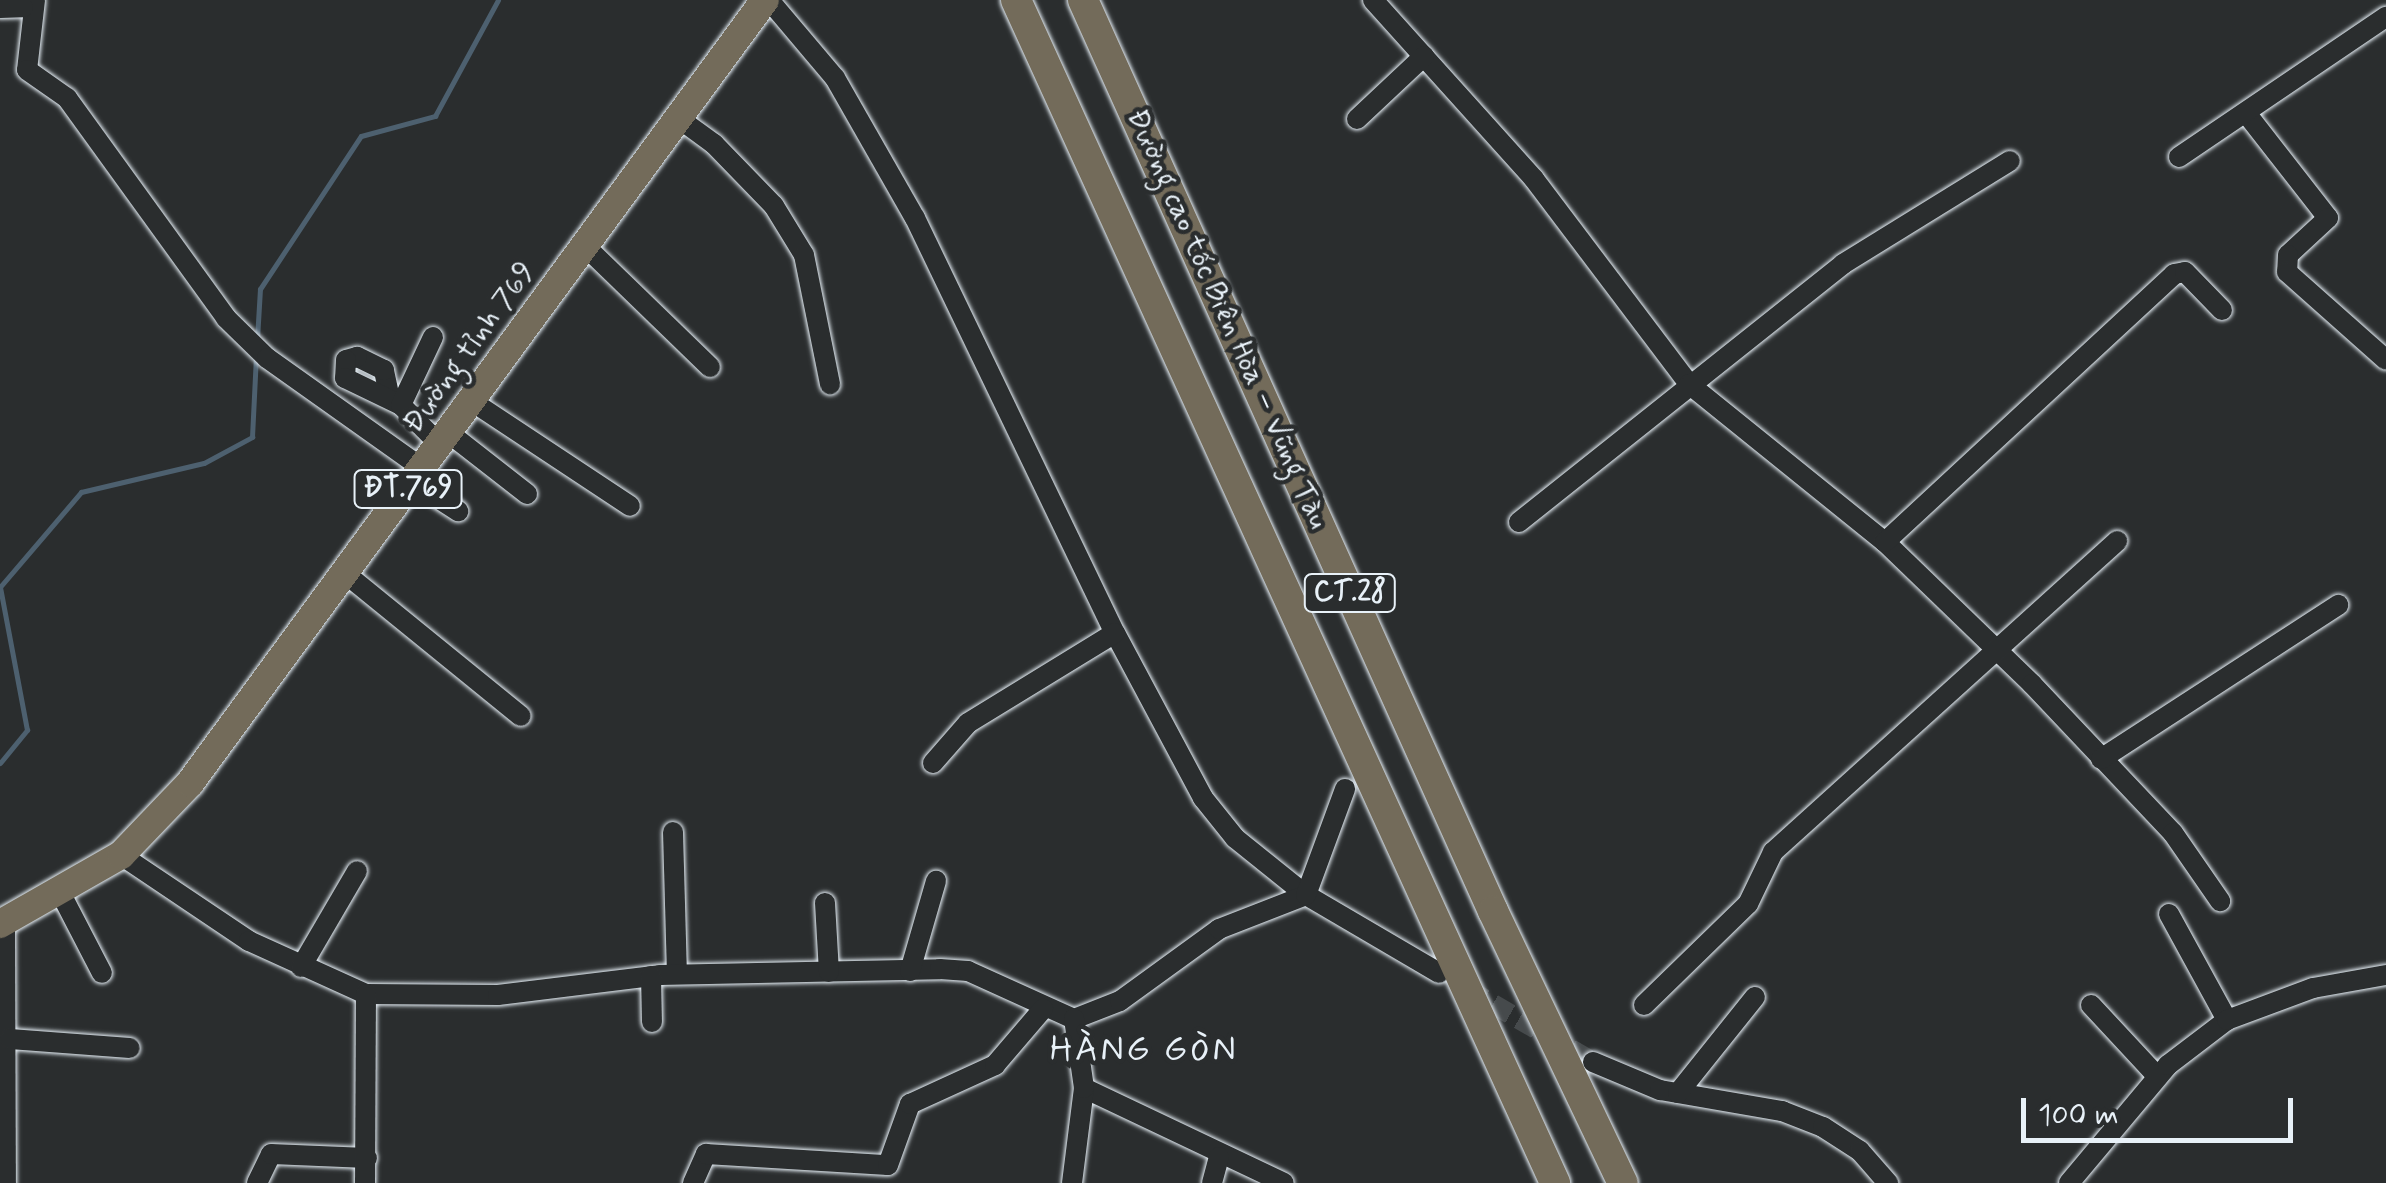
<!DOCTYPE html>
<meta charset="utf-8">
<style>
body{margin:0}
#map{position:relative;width:2386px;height:1183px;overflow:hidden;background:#2a2d2e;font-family:Mynerve,sans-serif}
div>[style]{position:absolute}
.stream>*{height:5px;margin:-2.5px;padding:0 2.5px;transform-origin:2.5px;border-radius:2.5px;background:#4d606f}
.minor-tunnel>*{height:20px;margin-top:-10px;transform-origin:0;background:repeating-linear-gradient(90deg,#464a4c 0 20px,transparent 0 30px)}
.roads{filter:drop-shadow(0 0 2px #e8f1f8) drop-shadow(0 0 2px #e8f1f8)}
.minor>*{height:20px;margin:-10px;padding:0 10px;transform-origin:10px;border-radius:10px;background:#2a2d2e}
.major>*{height:28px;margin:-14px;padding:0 14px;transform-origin:14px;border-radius:14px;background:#736b5a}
.highway>*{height:30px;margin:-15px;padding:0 15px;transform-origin:15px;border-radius:15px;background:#736b5a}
span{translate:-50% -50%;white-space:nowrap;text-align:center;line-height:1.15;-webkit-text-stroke:9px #2a2d2e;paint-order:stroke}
.shield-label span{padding:2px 8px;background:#2a2d2e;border:2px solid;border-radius:8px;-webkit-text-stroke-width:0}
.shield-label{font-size:28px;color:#e8f1f8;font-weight:700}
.street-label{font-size:30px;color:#e8f1f8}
.quarter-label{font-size:35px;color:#e8f1f8;letter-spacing:2.5px}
.scale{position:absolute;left:2021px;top:1098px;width:272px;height:45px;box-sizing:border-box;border:5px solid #e8f1f8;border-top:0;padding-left:12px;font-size:30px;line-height:35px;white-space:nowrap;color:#e8f1f8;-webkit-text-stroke:8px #2a2d2e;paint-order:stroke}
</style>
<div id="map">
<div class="stream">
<i style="left:257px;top:339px;width:50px;rotate:-86.6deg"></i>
<i style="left:260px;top:289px;width:183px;rotate:-56.6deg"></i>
<i style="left:361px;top:136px;width:77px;rotate:-15.1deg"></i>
<i style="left:435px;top:116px;width:132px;rotate:-61.5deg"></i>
<i style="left:0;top:763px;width:43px;rotate:-50.7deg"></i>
<i style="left:27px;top:730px;width:146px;rotate:-100.7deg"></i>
<i style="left:0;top:587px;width:125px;rotate:-49.5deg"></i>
<i style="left:81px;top:492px;width:126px;rotate:-13.3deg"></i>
<i style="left:204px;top:463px;width:55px;rotate:-28.4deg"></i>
<i style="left:252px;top:437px;width:82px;rotate:-87.2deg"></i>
</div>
<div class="minor-tunnel">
<i style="left:1467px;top:989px;width:146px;rotate:30.1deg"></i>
</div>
<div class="roads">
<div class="minor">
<i style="left:35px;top:0;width:70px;rotate:96.5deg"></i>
<i style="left:27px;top:70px;width:49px;rotate:35deg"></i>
<i style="left:67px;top:98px;width:271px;rotate:54.1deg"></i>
<i style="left:226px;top:318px;width:57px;rotate:44.3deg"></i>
<i style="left:267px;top:358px;width:191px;rotate:35.4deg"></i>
<i style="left:769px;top:0;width:102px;rotate:49.8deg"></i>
<i style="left:835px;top:78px;width:161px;rotate:60.3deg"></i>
<i style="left:915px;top:218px;width:461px;rotate:64.3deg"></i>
<i style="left:1115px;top:633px;width:187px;rotate:61.9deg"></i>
<i style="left:1203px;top:798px;width:51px;rotate:51.3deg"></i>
<i style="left:1235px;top:838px;width:91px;rotate:38.8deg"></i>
<i style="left:1306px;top:895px;width:154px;rotate:30.4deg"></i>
<i style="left:1373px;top:0;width:241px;rotate:48deg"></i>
<i style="left:1534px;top:179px;width:257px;rotate:52.9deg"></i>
<i style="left:1689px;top:384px;width:252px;rotate:38.9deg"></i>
<i style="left:1885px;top:542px;width:204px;rotate:44deg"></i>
<i style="left:2032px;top:684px;width:205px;rotate:46.6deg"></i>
<i style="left:2173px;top:833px;width:83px;rotate:55.3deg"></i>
<i style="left:0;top:8px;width:23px;rotate:-2deg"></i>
<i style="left:2246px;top:113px;width:133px;rotate:52deg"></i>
<i style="left:2328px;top:218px;width:54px;rotate:137.2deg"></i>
<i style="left:2288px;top:255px;width:17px;rotate:93deg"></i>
<i style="left:2287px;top:272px;width:132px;rotate:41.6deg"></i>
<i style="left:677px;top:117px;width:46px;rotate:36.1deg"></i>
<i style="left:714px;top:144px;width:86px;rotate:45.9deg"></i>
<i style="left:774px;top:206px;width:57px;rotate:58.5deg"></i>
<i style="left:804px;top:255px;width:132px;rotate:78.6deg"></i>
<i style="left:1357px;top:119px;width:92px;rotate:-43.2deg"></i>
<i style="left:2179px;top:157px;width:250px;rotate:-34.1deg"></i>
<i style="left:585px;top:246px;width:174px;rotate:44.1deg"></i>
<i style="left:390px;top:399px;width:30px;rotate:-102deg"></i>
<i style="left:384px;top:370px;width:30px;rotate:-154deg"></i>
<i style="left:357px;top:357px;width:11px;rotate:165deg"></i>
<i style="left:346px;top:360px;width:18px;rotate:93deg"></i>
<i style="left:345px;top:378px;width:62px;rotate:25.7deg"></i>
<i style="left:401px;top:405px;width:56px;rotate:45.7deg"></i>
<i style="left:473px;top:402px;width:188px;rotate:33.5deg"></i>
<i style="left:401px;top:405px;width:75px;rotate:-64.8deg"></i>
<i style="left:449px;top:433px;width:99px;rotate:38deg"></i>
<i style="left:413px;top:482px;width:54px;rotate:32.8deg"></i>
<i style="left:1519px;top:522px;width:414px;rotate:-38.5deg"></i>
<i style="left:1843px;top:264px;width:196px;rotate:-31.7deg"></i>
<i style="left:1885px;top:542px;width:394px;rotate:-42.8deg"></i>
<i style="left:2174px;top:274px;width:11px;rotate:-10deg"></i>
<i style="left:2185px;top:272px;width:53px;rotate:45.8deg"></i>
<i style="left:346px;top:574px;width:225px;rotate:39.1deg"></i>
<i style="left:2101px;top:759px;width:283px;rotate:-33deg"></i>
<i style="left:933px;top:763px;width:53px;rotate:-48.8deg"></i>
<i style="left:968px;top:723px;width:172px;rotate:-31.5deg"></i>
<i style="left:673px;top:832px;width:142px;rotate:88.4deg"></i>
<i style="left:121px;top:855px;width:154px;rotate:33.9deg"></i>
<i style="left:249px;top:941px;width:128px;rotate:24.4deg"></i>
<i style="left:366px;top:994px;width:132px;rotate:0.4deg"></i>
<i style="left:498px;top:995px;width:163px;rotate:-7deg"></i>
<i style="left:660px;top:975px;width:280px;rotate:-1.2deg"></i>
<i style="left:940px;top:969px;width:28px;rotate:4deg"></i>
<i style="left:968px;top:971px;width:116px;rotate:24.4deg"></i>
<i style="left:1074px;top:1019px;width:49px;rotate:-21.4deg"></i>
<i style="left:1120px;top:1001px;width:122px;rotate:-36deg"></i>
<i style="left:1219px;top:929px;width:93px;rotate:-21.3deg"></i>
<i style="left:1306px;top:895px;width:113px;rotate:-69.8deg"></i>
<i style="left:60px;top:892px;width:91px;rotate:62.6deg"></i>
<i style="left:825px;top:903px;width:69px;rotate:86.7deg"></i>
<i style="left:2169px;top:914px;width:121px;rotate:61.3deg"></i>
<i style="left:5px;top:921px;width:262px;rotate:89.8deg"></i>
<i style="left:301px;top:967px;width:111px;rotate:-59.7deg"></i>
<i style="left:910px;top:971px;width:94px;rotate:-73.9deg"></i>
<i style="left:651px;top:976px;width:46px;rotate:88.8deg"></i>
<i style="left:1644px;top:1005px;width:145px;rotate:-44.2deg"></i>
<i style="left:1748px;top:904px;width:58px;rotate:-64.3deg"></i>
<i style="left:1773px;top:852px;width:464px;rotate:-42.1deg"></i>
<i style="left:2091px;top:1005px;width:98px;rotate:47.1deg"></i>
<i style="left:10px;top:1039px;width:120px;rotate:4.3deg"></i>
<i style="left:1593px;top:1062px;width:73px;rotate:22.7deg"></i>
<i style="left:1660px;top:1090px;width:124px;rotate:9.8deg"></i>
<i style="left:1782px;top:1111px;width:44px;rotate:21.3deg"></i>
<i style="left:1823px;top:1127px;width:44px;rotate:33deg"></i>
<i style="left:1860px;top:1151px;width:43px;rotate:48.8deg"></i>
<i style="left:1084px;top:1088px;width:221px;rotate:25.4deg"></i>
<i style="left:1678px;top:1093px;width:123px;rotate:-51.3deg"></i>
<i style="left:257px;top:1183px;width:32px;rotate:-64deg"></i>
<i style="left:271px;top:1154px;width:96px;rotate:2.4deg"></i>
<i style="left:365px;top:1183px;width:189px;rotate:-89.7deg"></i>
<i style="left:693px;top:1183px;width:32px;rotate:-66deg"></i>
<i style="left:706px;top:1154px;width:182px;rotate:3.5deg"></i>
<i style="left:888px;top:1165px;width:65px;rotate:-70.2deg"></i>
<i style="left:910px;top:1104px;width:94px;rotate:-24.6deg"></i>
<i style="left:995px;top:1065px;width:74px;rotate:-49.4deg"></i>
<i style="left:1072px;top:1183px;width:96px;rotate:-82.8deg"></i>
<i style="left:1084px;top:1088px;width:70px;rotate:-98.2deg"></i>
<i style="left:1212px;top:1183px;width:27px;rotate:-75deg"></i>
<i style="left:2069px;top:1183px;width:154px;rotate:-50deg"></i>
<i style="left:2168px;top:1065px;width:74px;rotate:-37.3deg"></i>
<i style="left:2227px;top:1020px;width:92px;rotate:-20.4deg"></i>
<i style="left:2313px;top:988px;width:74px;rotate:-10.1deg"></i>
</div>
<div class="major">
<i style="left:0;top:924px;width:139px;rotate:-29.7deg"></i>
<i style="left:121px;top:855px;width:100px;rotate:-46.2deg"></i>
<i style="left:190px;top:783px;width:971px;rotate:-53.71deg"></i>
</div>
<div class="highway">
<i style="left:1016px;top:0;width:1300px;rotate:65.5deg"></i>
<i style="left:1083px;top:0;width:999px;rotate:65.77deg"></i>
<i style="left:1493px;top:911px;width:301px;rotate:64.5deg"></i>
</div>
</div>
<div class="shield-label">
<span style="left:408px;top:489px">ĐT.769</span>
<span style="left:1350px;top:593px">CT.28</span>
</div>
<div class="street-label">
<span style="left:1227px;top:319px;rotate:66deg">Đường cao tốc Biên Hòa – Vũng Tàu</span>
<span style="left:470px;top:348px;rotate:-54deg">Đường tỉnh 769</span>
</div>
<div class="quarter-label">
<span style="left:1144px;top:1050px">HÀNG GÒN</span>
</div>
<div class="scale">100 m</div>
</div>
